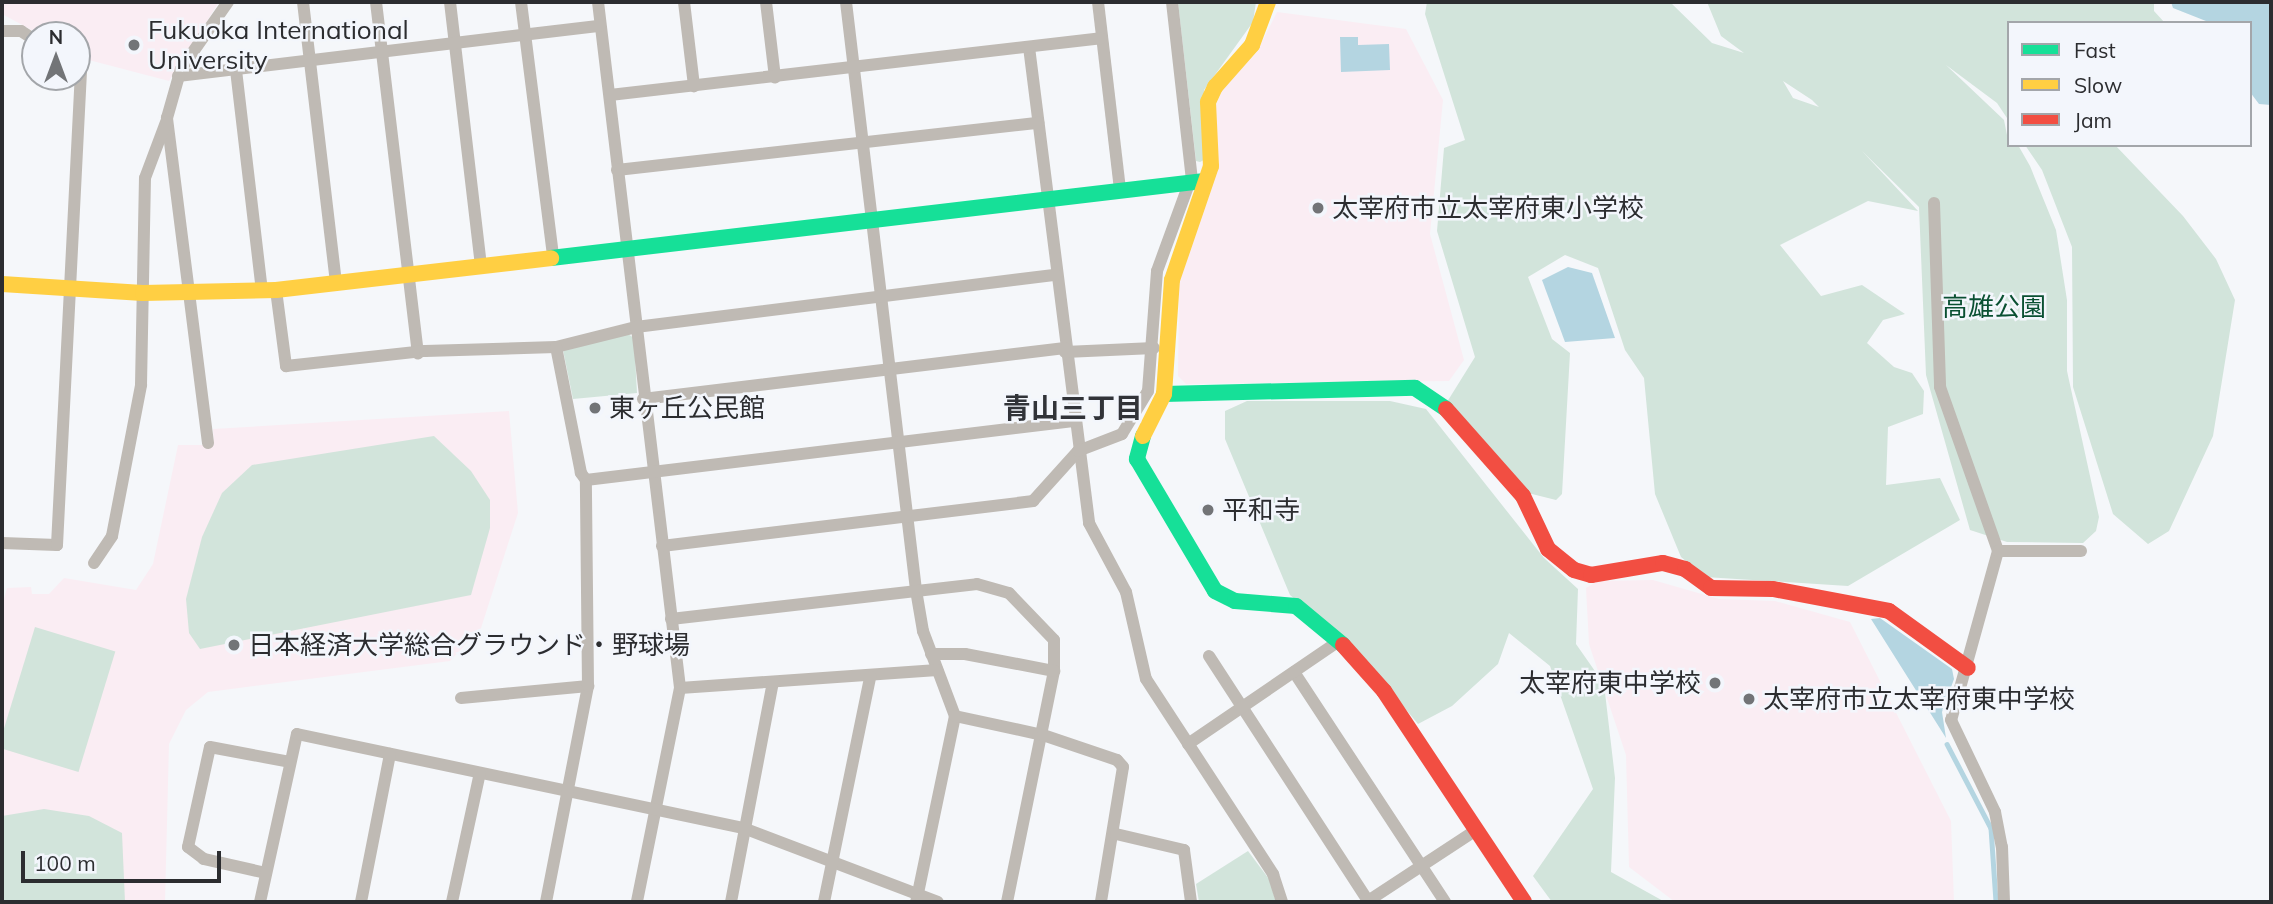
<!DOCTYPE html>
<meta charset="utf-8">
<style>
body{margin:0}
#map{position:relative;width:2273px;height:904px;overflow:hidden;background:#f5f7fa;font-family:Mulish,"Noto Sans JP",sans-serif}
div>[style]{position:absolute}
.education>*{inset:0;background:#faedf3}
.green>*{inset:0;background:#d2e4db;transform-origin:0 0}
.water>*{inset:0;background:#b4d5e1}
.stream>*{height:4.5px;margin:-2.25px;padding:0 2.25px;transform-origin:2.25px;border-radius:2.25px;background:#b4d5e1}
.street>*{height:12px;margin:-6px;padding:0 6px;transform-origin:6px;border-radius:6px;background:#bfbab4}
.fast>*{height:16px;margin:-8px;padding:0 8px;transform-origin:8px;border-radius:8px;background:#16e098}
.slow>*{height:16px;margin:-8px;padding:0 8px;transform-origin:8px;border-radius:8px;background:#ffcf43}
.jam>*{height:16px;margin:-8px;padding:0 8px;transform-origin:8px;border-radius:8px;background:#f24e42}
.dots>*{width:19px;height:19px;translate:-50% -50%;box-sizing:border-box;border:4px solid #f3f6fc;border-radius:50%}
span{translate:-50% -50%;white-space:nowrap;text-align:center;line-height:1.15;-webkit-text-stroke:5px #f3f6fc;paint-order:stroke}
.poi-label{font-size:26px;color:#2c2d30}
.left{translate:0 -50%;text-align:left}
.right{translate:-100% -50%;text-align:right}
.park-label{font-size:26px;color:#0a5032}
.neighbourhood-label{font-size:28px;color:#313338;font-weight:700}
.frame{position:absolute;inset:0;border:4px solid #2c2d30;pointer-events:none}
.legend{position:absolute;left:2007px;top:21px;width:245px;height:126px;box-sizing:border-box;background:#f3f6fc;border:2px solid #a3a6aa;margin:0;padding:9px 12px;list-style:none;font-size:21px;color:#2c2d30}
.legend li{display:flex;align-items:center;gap:14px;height:35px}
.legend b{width:35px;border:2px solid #a3a6aa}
.north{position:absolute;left:21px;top:21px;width:70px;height:70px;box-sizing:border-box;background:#f3f6fc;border:2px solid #a3a6aa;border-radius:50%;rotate:0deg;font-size:19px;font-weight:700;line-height:28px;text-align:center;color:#2c2d30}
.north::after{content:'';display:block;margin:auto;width:24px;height:32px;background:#727477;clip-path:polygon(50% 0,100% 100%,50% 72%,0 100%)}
.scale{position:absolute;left:21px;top:851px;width:200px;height:32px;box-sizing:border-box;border:4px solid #2c2d30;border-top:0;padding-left:9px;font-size:21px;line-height:24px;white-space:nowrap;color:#2c2d30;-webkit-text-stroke:5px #f3f6fc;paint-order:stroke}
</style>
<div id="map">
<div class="education">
<i style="clip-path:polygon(2px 2px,219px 2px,169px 81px,85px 59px,77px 55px,77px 35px,41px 35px,2px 14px)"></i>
<i style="clip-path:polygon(1277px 12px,1406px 29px,1443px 100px,1430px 234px,1464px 360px,1449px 381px,1186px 384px,1178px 376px,1179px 285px,1212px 114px,1223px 89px,1257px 52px)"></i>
<i style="clip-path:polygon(509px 411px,518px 513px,481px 628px,450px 661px,208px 692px,186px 710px,169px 744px,165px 902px,2px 902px,2px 606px,7px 588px,31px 587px,32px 594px,49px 594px,64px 578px,136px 590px,153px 564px,178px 445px,214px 445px,213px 429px)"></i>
<i style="clip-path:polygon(1653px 580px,1719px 599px,1775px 601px,1850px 622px,1951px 821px,1954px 902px,1675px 902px,1629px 867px,1626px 755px,1589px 644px,1586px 588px,1598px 581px)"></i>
</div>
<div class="green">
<i style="clip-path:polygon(1178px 2px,1256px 2px,1253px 22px,1204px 90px,1204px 160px,1200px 162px,1196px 161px)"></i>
<i style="clip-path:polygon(evenodd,1427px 2px,1670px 2px,1712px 43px,1744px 53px,1721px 36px,1707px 2px,2154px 2px,2154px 11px,2165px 23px,2009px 23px,2009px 121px,1997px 103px,1946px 65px,2004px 120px,2009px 145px,2018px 145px,2030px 166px,2056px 230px,2067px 300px,2067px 371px,2099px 517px,2096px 531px,2083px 543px,2007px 542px,1970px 530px,1926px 375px,1919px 207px,1862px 151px,1918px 211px,1868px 201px,1780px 245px,1821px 296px,1862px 285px,1905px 314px,1883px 320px,1867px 343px,1894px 367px,1912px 373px,1924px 391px,1923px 414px,1888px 427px,1886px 485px,1940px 478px,1960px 520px,1848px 586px,1705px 577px,1681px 557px,1655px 494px,1644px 378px,1625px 350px,1598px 268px,1565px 255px,1528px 277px,1552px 339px,1570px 353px,1562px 494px,1556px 500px,1528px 493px,1447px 402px,1475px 357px,1437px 231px,1444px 148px,1465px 140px,1425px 14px,1427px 2px,1783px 81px,1812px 100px,1819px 107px,1793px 98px,1783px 81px)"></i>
<i style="clip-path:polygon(2025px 145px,2115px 145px,2183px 216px,2216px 259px,2235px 300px,2213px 436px,2169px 531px,2148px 544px,2113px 514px,2073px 387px,2072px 247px,2042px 170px)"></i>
<i style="clip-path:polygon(628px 334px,634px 338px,637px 393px,573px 399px,563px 350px)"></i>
<i style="clip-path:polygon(1247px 401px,1390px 401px,1426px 409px,1544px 558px,1578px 589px,1576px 644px,1604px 684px,1615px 778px,1611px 872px,1665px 902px,1552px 902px,1533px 876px,1593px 789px,1550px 666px,1509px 633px,1498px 664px,1452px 706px,1418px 724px,1359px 653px,1290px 595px,1225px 439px,1225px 411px)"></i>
<i style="clip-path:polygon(434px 436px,471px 471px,490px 500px,490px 528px,471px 595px,200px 649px,189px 633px,186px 599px,202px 537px,222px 493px,252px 465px)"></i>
<i style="left:35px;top:627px;width:84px;height:126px;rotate:17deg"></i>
<i style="clip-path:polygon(44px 809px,89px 816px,122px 833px,125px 902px,2px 902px,2px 816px)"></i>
<i style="clip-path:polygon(1248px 851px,1269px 879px,1276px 902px,1199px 902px,1196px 884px)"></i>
</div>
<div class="water">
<i style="clip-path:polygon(2171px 2px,2271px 2px,2271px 105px,2259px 104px,2250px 92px,2250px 23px,2211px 23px,2173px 8px)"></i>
<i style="clip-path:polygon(1340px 37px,1358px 37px,1358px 45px,1389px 44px,1390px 70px,1341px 72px)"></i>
<i style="clip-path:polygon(1568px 267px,1592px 273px,1615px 338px,1565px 342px,1542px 280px)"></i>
<i style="clip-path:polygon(1880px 618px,1952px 669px,1954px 679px,1942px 712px,1946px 738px,1871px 619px)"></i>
</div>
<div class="stream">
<i style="left:1947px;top:744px;width:95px;rotate:62.4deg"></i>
<i style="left:1991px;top:828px;width:74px;rotate:86.1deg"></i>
</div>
<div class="street">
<i style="left:303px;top:2px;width:283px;rotate:83.3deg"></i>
<i style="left:376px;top:2px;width:354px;rotate:83.2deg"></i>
<i style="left:450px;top:2px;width:266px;rotate:83.3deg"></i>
<i style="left:521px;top:2px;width:257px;rotate:82.8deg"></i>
<i style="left:598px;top:2px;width:691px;rotate:83.18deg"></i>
<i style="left:680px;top:688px;width:218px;rotate:101.4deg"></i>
<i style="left:684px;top:2px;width:85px;rotate:83.2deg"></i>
<i style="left:766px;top:2px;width:76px;rotate:83.2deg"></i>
<i style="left:846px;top:2px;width:592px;rotate:83.21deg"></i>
<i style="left:916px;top:590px;width:42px;rotate:80.3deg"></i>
<i style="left:923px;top:631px;width:91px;rotate:69.4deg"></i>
<i style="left:955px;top:716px;width:190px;rotate:101.8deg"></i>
<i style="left:1098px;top:2px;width:188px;rotate:83.3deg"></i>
<i style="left:1172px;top:2px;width:180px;rotate:83.6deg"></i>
<i style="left:2px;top:31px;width:19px"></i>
<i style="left:21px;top:31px;width:17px;rotate:33deg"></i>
<i style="left:1029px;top:47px;width:480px;rotate:82.8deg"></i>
<i style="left:1089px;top:523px;width:78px;rotate:61.8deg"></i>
<i style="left:1126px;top:592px;width:89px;rotate:77.1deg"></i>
<i style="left:1146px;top:679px;width:233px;rotate:56.9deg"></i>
<i style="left:1273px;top:874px;width:29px;rotate:72deg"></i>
<i style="left:236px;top:70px;width:223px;rotate:83.3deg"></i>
<i style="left:178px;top:76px;width:425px;rotate:-6.8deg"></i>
<i style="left:610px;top:95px;width:494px;rotate:-6.6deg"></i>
<i style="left:617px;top:170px;width:424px;rotate:-6.4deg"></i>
<i style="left:1934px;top:203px;width:184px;rotate:88.1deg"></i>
<i style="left:1940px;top:387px;width:174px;rotate:70.5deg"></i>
<i style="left:1998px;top:551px;width:175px;rotate:105.5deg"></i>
<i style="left:1951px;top:720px;width:102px;rotate:64.4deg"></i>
<i style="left:1995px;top:812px;width:36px;rotate:79deg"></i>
<i style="left:2002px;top:847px;width:55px;rotate:87.9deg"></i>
<i style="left:276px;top:290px;width:77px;rotate:82.5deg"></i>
<i style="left:286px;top:366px;width:140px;rotate:-6.2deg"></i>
<i style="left:425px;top:351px;width:131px;rotate:-1.7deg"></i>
<i style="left:556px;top:347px;width:82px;rotate:-14deg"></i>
<i style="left:636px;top:327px;width:423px;rotate:-7.1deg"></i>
<i style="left:1065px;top:352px;width:89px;rotate:-2.6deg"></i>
<i style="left:643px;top:399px;width:425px;rotate:-6.9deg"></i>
<i style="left:208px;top:443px;width:328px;rotate:-97.2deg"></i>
<i style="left:167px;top:118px;width:51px;rotate:-74.1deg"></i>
<i style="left:181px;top:69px;width:82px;rotate:-55deg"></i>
<i style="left:586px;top:480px;width:491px;rotate:-6.9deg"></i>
<i style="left:2px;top:543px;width:55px;rotate:2.1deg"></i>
<i style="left:57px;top:545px;width:478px;rotate:-87.1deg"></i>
<i style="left:81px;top:68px;width:5px;rotate:-143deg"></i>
<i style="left:662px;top:546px;width:374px;rotate:-6.9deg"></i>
<i style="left:1033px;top:501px;width:67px;rotate:-48deg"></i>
<i style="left:1078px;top:451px;width:47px;rotate:-21.1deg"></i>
<i style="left:1122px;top:434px;width:50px;rotate:-58.8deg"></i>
<i style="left:1148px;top:391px;width:120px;rotate:-85.7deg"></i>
<i style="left:1157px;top:271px;width:96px;rotate:-69.9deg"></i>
<i style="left:1998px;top:551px;width:83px"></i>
<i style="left:94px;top:563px;width:32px;rotate:-56deg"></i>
<i style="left:112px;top:536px;width:154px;rotate:-79.1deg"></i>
<i style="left:141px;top:385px;width:207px;rotate:-88.9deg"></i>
<i style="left:145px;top:178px;width:60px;rotate:-69.4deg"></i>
<i style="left:671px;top:619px;width:308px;rotate:-6.5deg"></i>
<i style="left:977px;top:584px;width:33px;rotate:16deg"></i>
<i style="left:1009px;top:593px;width:65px;rotate:46.2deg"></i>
<i style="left:1054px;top:640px;width:31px;rotate:90deg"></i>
<i style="left:1054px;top:671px;width:236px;rotate:101.5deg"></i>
<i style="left:931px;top:654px;width:34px"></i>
<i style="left:965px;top:654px;width:91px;rotate:10.8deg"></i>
<i style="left:1209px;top:656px;width:293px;rotate:57deg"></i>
<i style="left:1294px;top:672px;width:275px;rotate:56.7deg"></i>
<i style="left:680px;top:688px;width:258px;rotate:-4deg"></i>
<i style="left:461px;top:698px;width:128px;rotate:-5.4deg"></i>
<i style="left:955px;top:716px;width:90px;rotate:12.2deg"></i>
<i style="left:1043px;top:735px;width:78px;rotate:18.7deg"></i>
<i style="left:1117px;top:760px;width:9px;rotate:49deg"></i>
<i style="left:1123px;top:767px;width:137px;rotate:99.3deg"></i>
<i style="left:1188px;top:744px;width:183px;rotate:-34.3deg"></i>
<i style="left:1116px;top:834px;width:70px;rotate:13.2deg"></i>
<i style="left:1184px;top:850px;width:52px;rotate:82.3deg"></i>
<i style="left:266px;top:873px;width:64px;rotate:-167.3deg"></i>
<i style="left:204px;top:859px;width:20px;rotate:-143deg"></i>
<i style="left:188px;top:847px;width:102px;rotate:-77.6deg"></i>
<i style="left:210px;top:747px;width:81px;rotate:10.6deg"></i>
<i style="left:1368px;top:901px;width:129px;rotate:-33.3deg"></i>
<i style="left:260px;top:902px;width:172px;rotate:-77.6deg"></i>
<i style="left:297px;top:734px;width:459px;rotate:11.9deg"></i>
<i style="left:746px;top:829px;width:205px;rotate:20.8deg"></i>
<i style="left:361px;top:902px;width:151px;rotate:-78.9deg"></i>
<i style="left:452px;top:902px;width:132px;rotate:-77.8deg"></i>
<i style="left:546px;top:902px;width:220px;rotate:-79deg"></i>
<i style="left:588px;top:686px;width:206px;rotate:-90.6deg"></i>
<i style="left:586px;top:480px;width:9px;rotate:-126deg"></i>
<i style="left:581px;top:473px;width:128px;rotate:-101.2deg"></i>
<i style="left:731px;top:902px;width:224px;rotate:-79.2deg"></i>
<i style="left:824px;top:902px;width:230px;rotate:-78.4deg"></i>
</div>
<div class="fast">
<i style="left:551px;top:258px;width:658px;rotate:-6.73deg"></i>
<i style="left:1164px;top:394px;width:251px;rotate:-1.4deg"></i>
<i style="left:1415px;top:388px;width:37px;rotate:34deg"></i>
<i style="left:1143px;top:436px;width:24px;rotate:105deg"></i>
<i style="left:1137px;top:459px;width:153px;rotate:59.4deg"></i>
<i style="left:1215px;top:591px;width:22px;rotate:27deg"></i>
<i style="left:1235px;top:601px;width:61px;rotate:4.7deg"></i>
<i style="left:1296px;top:606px;width:61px;rotate:39.7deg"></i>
</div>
<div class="slow">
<i style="left:2px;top:284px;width:141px;rotate:3.7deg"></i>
<i style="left:143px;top:293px;width:133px;rotate:-1.3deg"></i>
<i style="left:276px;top:290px;width:277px;rotate:-6.6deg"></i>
<i style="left:1143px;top:436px;width:47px;rotate:-63.4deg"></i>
<i style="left:1164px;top:394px;width:114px;rotate:-86deg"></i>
<i style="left:1172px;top:280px;width:120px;rotate:-71.1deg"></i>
<i style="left:1211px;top:166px;width:64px;rotate:-92.7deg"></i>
<i style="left:1208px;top:102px;width:17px;rotate:-65deg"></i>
<i style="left:1215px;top:87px;width:56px;rotate:-48.6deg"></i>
<i style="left:1252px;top:45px;width:46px;rotate:-69.6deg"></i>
</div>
<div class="jam">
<i style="left:1446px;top:409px;width:116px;rotate:48.5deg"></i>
<i style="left:1523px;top:496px;width:59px;rotate:64.7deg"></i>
<i style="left:1548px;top:549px;width:33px;rotate:39deg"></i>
<i style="left:1574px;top:570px;width:18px;rotate:16deg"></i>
<i style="left:1591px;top:575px;width:73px;rotate:-9.5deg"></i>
<i style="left:1663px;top:563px;width:23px;rotate:15deg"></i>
<i style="left:1685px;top:569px;width:32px;rotate:36deg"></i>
<i style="left:1711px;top:588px;width:62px;rotate:0.9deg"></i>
<i style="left:1773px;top:589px;width:118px;rotate:10.7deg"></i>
<i style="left:1889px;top:611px;width:97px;rotate:35.8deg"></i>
<i style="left:1343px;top:645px;width:62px;rotate:48.3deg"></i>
<i style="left:1384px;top:691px;width:253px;rotate:56.4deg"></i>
</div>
<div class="dots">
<i style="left:134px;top:45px;background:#727477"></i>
<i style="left:1318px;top:208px;background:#727477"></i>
<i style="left:595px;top:408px;background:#727477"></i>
<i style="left:1208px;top:510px;background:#727477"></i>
<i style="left:234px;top:645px;background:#727477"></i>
<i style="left:1715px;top:683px;background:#727477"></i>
<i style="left:1749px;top:699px;background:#727477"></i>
</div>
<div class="poi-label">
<span class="left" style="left:148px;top:45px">Fukuoka International<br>University</span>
<span class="left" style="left:1332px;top:208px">太宰府市立太宰府東小学校</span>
<span class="left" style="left:609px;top:408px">東ヶ丘公民館</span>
<span class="left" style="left:1222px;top:510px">平和寺</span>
<span class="left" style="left:248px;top:645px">日本経済大学総合グラウンド・野球場</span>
<span class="right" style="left:1701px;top:683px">太宰府東中学校</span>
<span class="left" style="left:1763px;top:699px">太宰府市立太宰府東中学校</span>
</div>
<div class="park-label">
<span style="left:1994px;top:307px">高雄公園</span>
</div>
<div class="neighbourhood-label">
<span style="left:1073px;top:408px">青山三丁目</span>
</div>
<div class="frame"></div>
<ul class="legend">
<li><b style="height:9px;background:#16e098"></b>Fast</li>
<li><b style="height:9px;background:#ffcf43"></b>Slow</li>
<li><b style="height:9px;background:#f24e42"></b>Jam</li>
</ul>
<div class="north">N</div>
<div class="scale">100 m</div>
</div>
